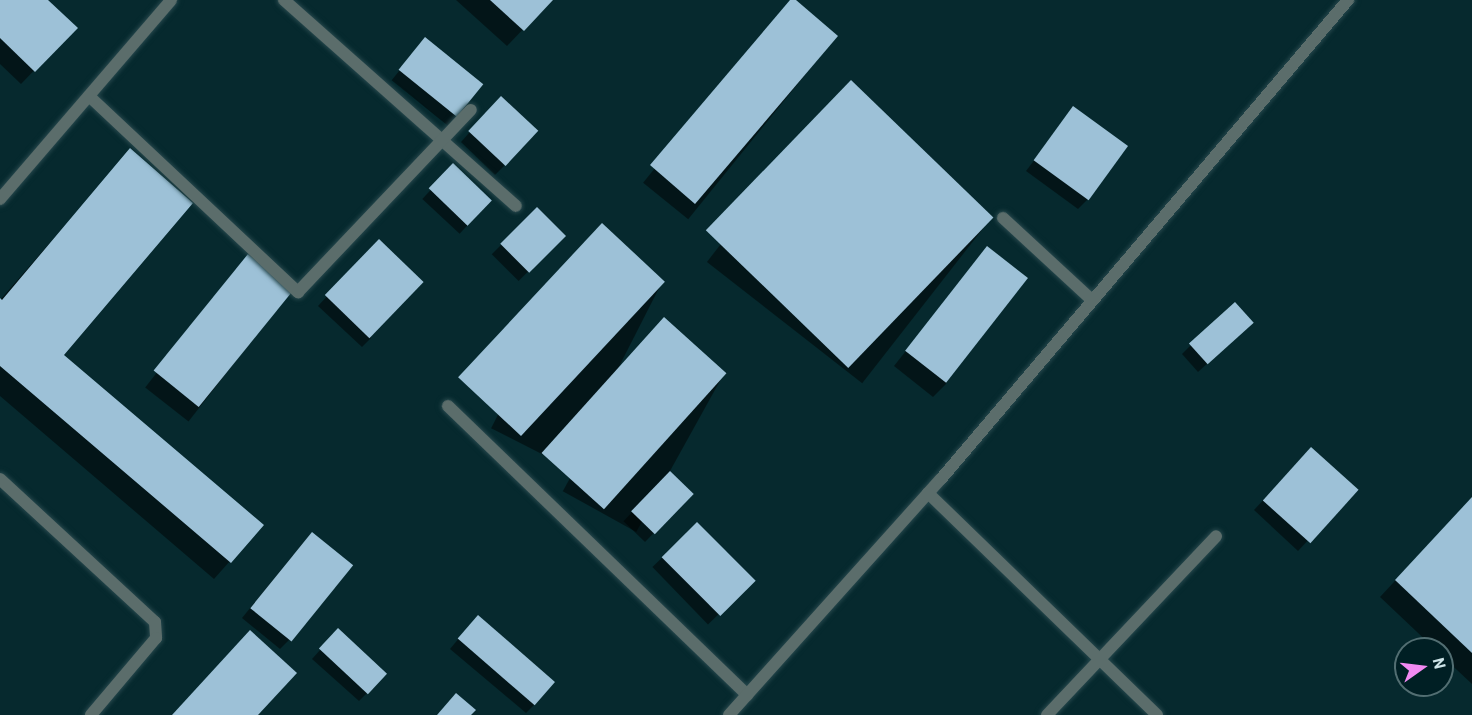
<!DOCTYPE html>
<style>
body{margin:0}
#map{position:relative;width:1472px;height:715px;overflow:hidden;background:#06292e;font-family:Barlow,sans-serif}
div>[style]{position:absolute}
.shadow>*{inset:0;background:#0007;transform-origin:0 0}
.building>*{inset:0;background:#9dc1d7;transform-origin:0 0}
.roads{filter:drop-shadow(0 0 2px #26474c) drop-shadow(0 0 2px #26474c)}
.service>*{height:12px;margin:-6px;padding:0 6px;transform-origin:6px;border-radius:6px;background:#5b6d6b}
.minor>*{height:12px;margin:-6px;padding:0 6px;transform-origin:6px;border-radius:6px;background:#5b6d6b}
.tertiary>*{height:12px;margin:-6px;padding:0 6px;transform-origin:6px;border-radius:6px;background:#5b6d6b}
span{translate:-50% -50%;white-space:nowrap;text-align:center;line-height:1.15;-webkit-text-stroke:6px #001f24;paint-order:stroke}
.north{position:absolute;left:1394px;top:637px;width:60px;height:60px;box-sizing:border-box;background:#001f24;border:2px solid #526e72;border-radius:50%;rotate:76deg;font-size:16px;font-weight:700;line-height:24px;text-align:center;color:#cde4e8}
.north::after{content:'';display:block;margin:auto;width:21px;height:27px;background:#f28af2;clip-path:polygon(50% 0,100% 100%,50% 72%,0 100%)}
</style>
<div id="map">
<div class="shadow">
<i style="clip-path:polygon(0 0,46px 0,75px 28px,21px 84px,0 64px)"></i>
<i style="clip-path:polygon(456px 0,551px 0,507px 46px)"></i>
<i style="left:791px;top:0;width:58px;height:235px;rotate:39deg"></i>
<i style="left:425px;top:39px;width:72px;height:53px;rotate:39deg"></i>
<i style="left:835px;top:98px;width:197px;height:208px;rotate:38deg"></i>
<i style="clip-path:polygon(492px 107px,504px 166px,495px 175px,461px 142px)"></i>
<i style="clip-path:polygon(1074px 108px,1087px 200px,1078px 209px,1026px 171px)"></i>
<i style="clip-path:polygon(130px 151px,62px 355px,262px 525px,214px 579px,0 396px,0 300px)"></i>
<i style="left:453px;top:166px;width:51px;height:45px;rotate:43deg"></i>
<i style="left:537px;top:209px;width:38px;height:64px;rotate:45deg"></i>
<i style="left:586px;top:242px;width:86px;height:209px;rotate:27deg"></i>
<i style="clip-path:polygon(987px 248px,946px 384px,933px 397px,894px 366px)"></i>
<i style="clip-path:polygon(369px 251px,371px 338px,362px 347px,318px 306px)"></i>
<i style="left:248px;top:256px;width:55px;height:167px;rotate:38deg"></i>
<i style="left:651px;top:332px;width:84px;height:182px;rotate:29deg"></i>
<i style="clip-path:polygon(1242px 332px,1198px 372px,1182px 354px,1191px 345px)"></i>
<i style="clip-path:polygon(1302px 458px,1355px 490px,1298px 551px,1254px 510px)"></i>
<i style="left:670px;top:473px;width:30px;height:67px;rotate:44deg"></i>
<i style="clip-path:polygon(1472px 498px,1472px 684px,1442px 656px,1442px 649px,1435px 649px,1380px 597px)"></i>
<i style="left:697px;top:524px;width:80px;height:62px;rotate:46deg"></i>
<i style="clip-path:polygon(303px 543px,289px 640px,280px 649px,242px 618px)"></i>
<i style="clip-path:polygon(469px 626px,535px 704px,526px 713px,450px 649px)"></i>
<i style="clip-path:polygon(329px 640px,368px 692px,359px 701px,312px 659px)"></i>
</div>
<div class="building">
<i style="clip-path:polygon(0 0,48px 0,78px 28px,35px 72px,0 38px)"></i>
<i style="clip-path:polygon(490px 0,553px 0,524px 31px)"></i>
<i style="clip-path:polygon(790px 0,796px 0,838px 36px,695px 204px,650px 165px)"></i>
<i style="left:425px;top:37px;width:75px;height:42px;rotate:39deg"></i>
<i style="left:851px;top:80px;width:198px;height:209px;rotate:44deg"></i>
<i style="left:501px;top:96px;width:51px;height:48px;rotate:43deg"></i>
<i style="left:1073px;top:106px;width:68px;height:67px;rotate:36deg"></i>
<i style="clip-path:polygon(130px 148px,193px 203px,64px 355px,264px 525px,231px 563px,0 366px,0 298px,2px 300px)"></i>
<i style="left:453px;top:163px;width:54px;height:35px;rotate:44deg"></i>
<i style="left:537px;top:207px;width:41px;height:52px;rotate:45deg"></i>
<i style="left:602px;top:223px;width:86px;height:211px;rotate:43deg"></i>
<i style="left:379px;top:239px;width:62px;height:78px;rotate:44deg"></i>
<i style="left:987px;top:246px;width:52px;height:133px;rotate:38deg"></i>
<i style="left:248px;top:254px;width:58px;height:150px;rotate:39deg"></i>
<i style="left:1235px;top:302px;width:28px;height:62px;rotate:48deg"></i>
<i style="left:664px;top:317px;width:84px;height:183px;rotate:42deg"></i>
<i style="left:1311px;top:447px;width:64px;height:72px;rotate:42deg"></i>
<i style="left:670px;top:471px;width:33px;height:56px;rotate:44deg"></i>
<i style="clip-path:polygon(1472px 497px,1472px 653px,1395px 580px)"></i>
<i style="left:697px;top:522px;width:83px;height:50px;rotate:45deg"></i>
<i style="left:312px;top:532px;width:53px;height:98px;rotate:39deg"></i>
<i style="left:478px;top:615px;width:102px;height:31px;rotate:41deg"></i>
<i style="left:338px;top:628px;width:67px;height:28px;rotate:43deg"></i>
<i style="clip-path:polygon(250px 630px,297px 673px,258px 715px,172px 715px)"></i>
<i style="clip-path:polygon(456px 693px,476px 710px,471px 715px,437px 715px)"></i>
</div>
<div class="roads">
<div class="service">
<i style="left:284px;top:0;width:310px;rotate:41.6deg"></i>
<i style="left:89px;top:96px;width:287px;rotate:43.2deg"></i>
<i style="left:298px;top:292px;width:251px;rotate:-46.5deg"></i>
<i style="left:1003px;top:218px;width:121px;rotate:42.7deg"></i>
<i style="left:448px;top:406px;width:416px;rotate:44deg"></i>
<i style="left:0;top:479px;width:211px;rotate:42.7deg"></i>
<i style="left:155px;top:622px;width:16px;rotate:86deg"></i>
<i style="left:156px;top:638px;width:101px;rotate:130.2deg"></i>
<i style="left:928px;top:493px;width:319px;rotate:44.1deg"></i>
<i style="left:1047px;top:715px;width:246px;rotate:-46.6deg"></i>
</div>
<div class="minor">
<i style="left:729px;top:715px;width:317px;rotate:-48.1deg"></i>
<i style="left:941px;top:479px;width:629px;rotate:-49.65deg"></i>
</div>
<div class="tertiary">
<i style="left:0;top:199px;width:262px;rotate:-49.3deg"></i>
</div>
</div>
<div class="north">N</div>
</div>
